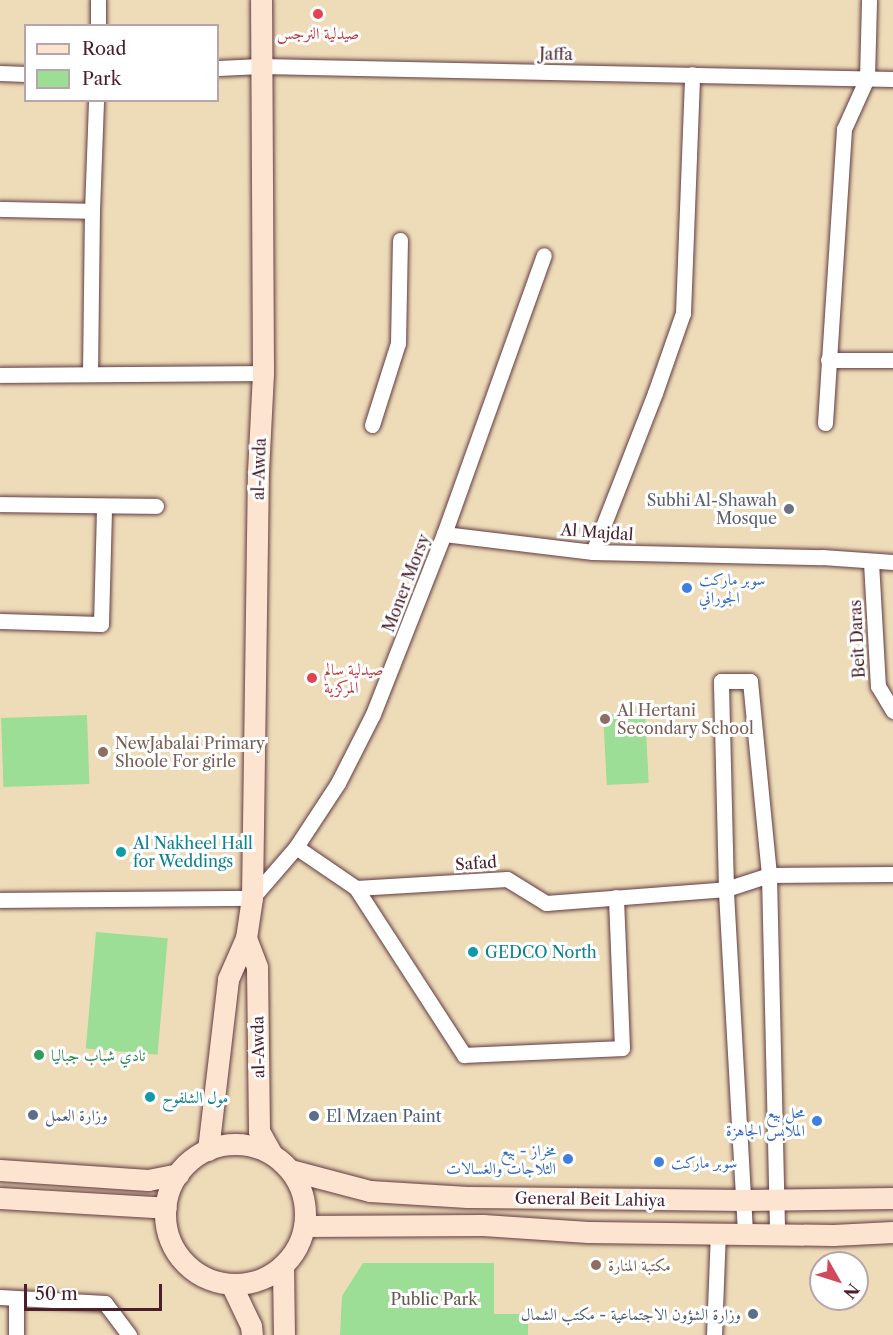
<!DOCTYPE html>
<meta charset="utf-8">
<style>
body{margin:0}
#map{position:relative;width:893px;height:1335px;overflow:hidden;background:#eedcb9;font-family:"Libre Caslon Text",Amiri,serif}
div>[style]{position:absolute}
.green>*{inset:0;background:#9cde95;transform-origin:0 0}
.roads{filter:drop-shadow(0 0 2px #633b40) drop-shadow(0 0 2px #633b40)}
.minor>*{height:15px;margin:-7.5px;padding:0 7.5px;transform-origin:7.5px;border-radius:7.5px;background:#fff}
.secondary>*{height:21px;margin:-10.5px;padding:0 10.5px;transform-origin:10.5px;border-radius:10.5px;background:#fde4d1}
.secondary>.ring{margin:-10.5px;padding:0;box-sizing:content-box;background:none;border:21px solid #fde4d1;border-radius:50%}
.dots>*{width:16px;height:16px;translate:-50% -50%;box-sizing:border-box;border:3px solid #fff;border-radius:50%}
span{translate:-50% -50%;white-space:nowrap;text-align:center;line-height:1.15;-webkit-text-stroke:6px #fff;paint-order:stroke}
.health-label{font-size:16px;color:#be3a42}
.left{translate:0 -50%;text-align:left}
.street-label{font-size:16px;color:#4a1f2b}
.worship-label{font-size:16px;color:#5b616d}
.right{translate:-100% -50%;text-align:right}
.shop-label{font-size:16px;color:#366cbe}
.education-label{font-size:16px;color:#785e54}
.culture-label{font-size:16px;color:#0d838f}
.leisure-label{font-size:16px;color:#27864d}
.service-label{font-size:16px;color:#4e5e75}
.park-label{font-size:16px;color:#63584b}
.legend{position:absolute;left:24px;top:24px;width:195px;height:78px;box-sizing:border-box;background:#fff;border:2px solid #b7a5aa;margin:0;padding:8px 10px;list-style:none;font-size:18px;color:#4a1f2b}
.legend li{display:flex;align-items:center;gap:12px;height:30px}
.legend b{width:30px;border:2px solid #b7a5aa}
.north{position:absolute;left:809px;top:1251px;width:60px;height:60px;box-sizing:border-box;background:#fff;border:2px solid #b7a5aa;border-radius:50%;rotate:129deg;font-size:16px;font-weight:700;line-height:24px;text-align:center;color:#4a1f2b}
.north::after{content:'';display:block;margin:auto;width:21px;height:27px;background:#d1495b;clip-path:polygon(50% 0,100% 100%,50% 72%,0 100%)}
.scale{position:absolute;left:24px;top:1284px;width:138px;height:27px;box-sizing:border-box;border:3px solid #4a1f2b;border-top:0;padding-left:8px;font-size:18px;line-height:21px;white-space:nowrap;color:#4a1f2b;-webkit-text-stroke:4px #fff;paint-order:stroke}
</style>
<div id="map">
<div class="green">
<i style="left:645px;top:712px;width:71px;height:42px;rotate:87deg"></i>
<i style="left:87px;top:715px;width:69px;height:86px;rotate:88deg"></i>
<i style="left:96px;top:932px;width:72px;height:117px;rotate:5deg"></i>
<i style="clip-path:polygon(363px 1263px,494px 1263px,494px 1314px,528px 1314px,528px 1335px,340px 1335px,342px 1296px)"></i>
</div>
<div class="roads">
<div class="minor">
<i style="left:98px;top:26px;width:26px;rotate:-90deg"></i>
<i style="left:218px;top:68px;width:43px;rotate:-2.7deg"></i>
<i style="left:261px;top:66px;width:632px;rotate:1.18deg"></i>
<i style="left:0;top:73px;width:26px;rotate:2deg"></i>
<i style="left:0;top:209px;width:92px;rotate:1.2deg"></i>
<i style="left:828px;top:360px;width:65px"></i>
<i style="left:90px;top:374px;width:163px;rotate:-89.3deg"></i>
<i style="left:92px;top:211px;width:111px;rotate:-87.9deg"></i>
<i style="left:0;top:375px;width:263px;rotate:-0.4deg"></i>
<i style="left:825px;top:423px;width:295px;rotate:-86.3deg"></i>
<i style="left:844px;top:129px;width:56px;rotate:-65.7deg"></i>
<i style="left:867px;top:78px;width:78px;rotate:-88.5deg"></i>
<i style="left:372px;top:425px;width:86px;rotate:-72.4deg"></i>
<i style="left:398px;top:343px;width:103px;rotate:-88.9deg"></i>
<i style="left:0;top:504px;width:156px;rotate:0.7deg"></i>
<i style="left:444px;top:534px;width:150px;rotate:6.9deg"></i>
<i style="left:593px;top:552px;width:229px;rotate:1.3deg"></i>
<i style="left:822px;top:557px;width:71px;rotate:4deg"></i>
<i style="left:593px;top:552px;width:171px;rotate:-68.7deg"></i>
<i style="left:655px;top:393px;width:85px;rotate:-70.7deg"></i>
<i style="left:683px;top:313px;width:239px;rotate:-87.8deg"></i>
<i style="left:871px;top:562px;width:124px;rotate:86.8deg"></i>
<i style="left:878px;top:686px;width:29px;rotate:59deg"></i>
<i style="left:0;top:621px;width:101px;rotate:1.7deg"></i>
<i style="left:101px;top:624px;width:118px;rotate:-88.5deg"></i>
<i style="left:296px;top:847px;width:73px;rotate:34.3deg"></i>
<i style="left:356px;top:888px;width:151px;rotate:-3.4deg"></i>
<i style="left:507px;top:879px;width:46px;rotate:31.6deg"></i>
<i style="left:546px;top:903px;width:181px;rotate:-4.4deg"></i>
<i style="left:726px;top:889px;width:45px;rotate:-18deg"></i>
<i style="left:769px;top:875px;width:124px;rotate:-0.5deg"></i>
<i style="left:356px;top:888px;width:199px;rotate:57.1deg"></i>
<i style="left:464px;top:1055px;width:158px;rotate:-2.5deg"></i>
<i style="left:622px;top:1048px;width:151px;rotate:-92.3deg"></i>
<i style="left:0;top:900px;width:252px;rotate:-0.5deg"></i>
<i style="left:252px;top:898px;width:67px;rotate:-49.2deg"></i>
<i style="left:296px;top:847px;width:77px;rotate:-56.7deg"></i>
<i style="left:338px;top:783px;width:77px;rotate:-63.1deg"></i>
<i style="left:373px;top:714px;width:193px;rotate:-68.5deg"></i>
<i style="left:444px;top:534px;width:296px;rotate:-70.3deg"></i>
<i style="left:745px;top:1232px;width:344px;rotate:-93.2deg"></i>
<i style="left:726px;top:889px;width:208px;rotate:-91.4deg"></i>
<i style="left:721px;top:681px;width:29px"></i>
<i style="left:750px;top:681px;width:195px;rotate:84.4deg"></i>
<i style="left:769px;top:875px;width:358px;rotate:88.7deg"></i>
<i style="left:0;top:1297px;width:105px;rotate:3.3deg"></i>
<i style="left:105px;top:1303px;width:40px;rotate:53deg"></i>
<i style="left:16px;top:1335px;width:37px;rotate:-90deg"></i>
<i style="left:714px;top:1335px;width:104px;rotate:-87.8deg"></i>
</div>
<div class="secondary">
<i style="left:246px;top:938px;width:31px;rotate:69deg"></i>
<i style="left:257px;top:967px;width:164px;rotate:89.3deg"></i>
<i style="left:259px;top:1131px;width:26px;rotate:61deg"></i>
<i class="ring" style="left:165px;top:1144px;width:119px;height:119px"></i>
<i style="left:208px;top:1150px;width:172px;rotate:-83.3deg"></i>
<i style="left:228px;top:979px;width:45px;rotate:-66.3deg"></i>
<i style="left:246px;top:938px;width:40px;rotate:-81.5deg"></i>
<i style="left:252px;top:898px;width:426px;rotate:-89.2deg"></i>
<i style="left:258px;top:472px;width:99px;rotate:-87.1deg"></i>
<i style="left:263px;top:373px;width:373px;rotate:-90.3deg"></i>
<i style="left:0;top:1170px;width:148px;rotate:3.9deg"></i>
<i style="left:148px;top:1180px;width:31px;rotate:-11deg"></i>
<i style="left:290px;top:1170px;width:83px;rotate:14.7deg"></i>
<i style="left:370px;top:1191px;width:97px;rotate:3.5deg"></i>
<i style="left:467px;top:1197px;width:278px;rotate:0.6deg"></i>
<i style="left:745px;top:1200px;width:148px;rotate:-0.8deg"></i>
<i style="left:0;top:1198px;width:166px;rotate:3.4deg"></i>
<i style="left:304px;top:1226px;width:179px;rotate:-0.3deg"></i>
<i style="left:483px;top:1225px;width:105px;rotate:3.8deg"></i>
<i style="left:588px;top:1232px;width:245px;rotate:0.7deg"></i>
<i style="left:833px;top:1235px;width:60px;rotate:-2.9deg"></i>
<i style="left:283px;top:1265px;width:70px;rotate:89.2deg"></i>
<i style="left:231px;top:1284px;width:47px;rotate:64.5deg"></i>
<i style="left:251px;top:1326px;width:9px;rotate:84deg"></i>
</div>
</div>
<div class="dots">
<i style="left:318px;top:14px;background:#e0444e"></i>
<i style="left:789px;top:509px;background:#6b7280"></i>
<i style="left:687px;top:588px;background:#3f7fe0"></i>
<i style="left:312px;top:678px;background:#e0444e"></i>
<i style="left:605px;top:719px;background:#8d6e63"></i>
<i style="left:103px;top:752px;background:#8d6e63"></i>
<i style="left:121px;top:852px;background:#0f9aa8"></i>
<i style="left:473px;top:952px;background:#0f9aa8"></i>
<i style="left:39px;top:1055px;background:#2e9e5b"></i>
<i style="left:150px;top:1097px;background:#0f9aa8"></i>
<i style="left:33px;top:1115px;background:#5c6f8a"></i>
<i style="left:314px;top:1116px;background:#5c6f8a"></i>
<i style="left:817px;top:1121px;background:#3f7fe0"></i>
<i style="left:568px;top:1159px;background:#3f7fe0"></i>
<i style="left:659px;top:1162px;background:#3f7fe0"></i>
<i style="left:596px;top:1265px;background:#8d6e63"></i>
<i style="left:753px;top:1314px;background:#5c6f8a"></i>
</div>
<div class="health-label">
<span style="left:318px;top:33px">صيدلية النرجس</span>
<span class="left" style="left:324px;top:678px">صيدلية سالم<br>المركزية</span>
</div>
<div class="street-label">
<span style="left:556px;top:54px;rotate:1deg">Jaffa</span>
<span style="left:259px;top:469px;rotate:-88deg">al-Awda</span>
<span style="left:597px;top:532px;rotate:4deg">Al Majdal</span>
<span style="left:406px;top:583px;rotate:-69deg">Moner Morsy</span>
<span style="left:857px;top:639px;rotate:-93deg">Beit Daras</span>
<span style="left:476px;top:863px;rotate:-4deg">Safad</span>
<span style="left:258px;top:1047px;rotate:-91deg">al-Awda</span>
<span style="left:590px;top:1199px;rotate:1deg">General Beit Lahiya</span>
</div>
<div class="worship-label">
<span class="right" style="left:777px;top:509px">Subhi Al-Shawah<br>Mosque</span>
</div>
<div class="shop-label">
<span class="left" style="left:699px;top:588px">سوبر ماركت<br>الجوراني</span>
<span class="right" style="left:805px;top:1121px">محل بيع<br>الملابس الجاهزة</span>
<span class="right" style="left:556px;top:1159px">مخراز - بيع<br>الثلاجات والغسالات</span>
<span class="left" style="left:671px;top:1162px">سوبر ماركت</span>
</div>
<div class="education-label">
<span class="left" style="left:617px;top:719px">Al Hertani<br>Secondary School</span>
<span class="left" style="left:115px;top:752px">NewJabalai Primary<br>Shoole For girle</span>
<span class="left" style="left:608px;top:1265px">مكتبة المنارة</span>
</div>
<div class="culture-label">
<span class="left" style="left:133px;top:852px">Al Nakheel Hall<br>for Weddings</span>
<span class="left" style="left:485px;top:952px">GEDCO North</span>
<span class="left" style="left:162px;top:1097px">مول الشلفوح</span>
</div>
<div class="leisure-label">
<span class="left" style="left:51px;top:1055px">نادي شباب جباليا</span>
</div>
<div class="service-label">
<span class="left" style="left:45px;top:1115px">وزارة العمل</span>
<span class="left" style="left:326px;top:1116px">El Mzaen Paint</span>
<span class="right" style="left:741px;top:1314px">وزارة الشؤون الاجتماعية - مكتب الشمال</span>
</div>
<div class="park-label">
<span style="left:434px;top:1299px">Public Park</span>
</div>
<ul class="legend">
<li><b style="height:8px;background:#fde4d1"></b>Road</li>
<li><b style="height:16px;background:#9cde95"></b>Park</li>
</ul>
<div class="north">N</div>
<div class="scale">50 m</div>
</div>
